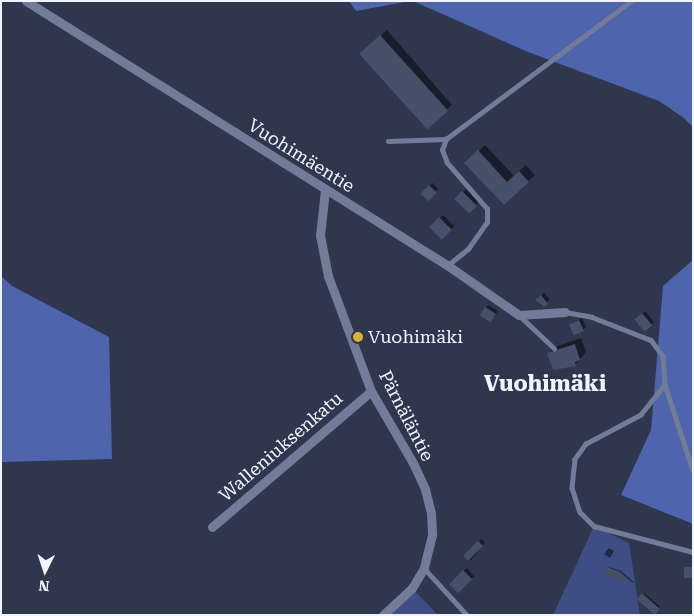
<!DOCTYPE html>
<meta charset="utf-8">
<style>
body{margin:0}
#map{position:relative;width:694px;height:616px;overflow:hidden;background:#2f374f;font-family:"Roboto Serif",serif}
div>[style]{position:absolute}
.green>*{inset:0;background:#3e4e84}
.forest>*{inset:0;background:#4e64ac}
.shadow>*{inset:0;background:#0007;transform-origin:0 0}
.building>*{inset:0;background:#475069;transform-origin:0 0}
.lane>*{height:4.5px;margin:-2.25px;padding:0 2.25px;transform-origin:2.25px;border-radius:2.25px;background:#727c98}
.street>*{height:9px;margin:-4.5px;padding:0 4.5px;transform-origin:4.5px;border-radius:4.5px;background:#727c98}
.dots>*{width:14px;height:14px;translate:-50% -50%;box-sizing:border-box;border:2px solid #2f374f;border-radius:50%}
span{translate:-50% -50%;white-space:nowrap;text-align:center;line-height:1.15;-webkit-text-stroke:5px #2f374f;paint-order:stroke}
.street-label{font-size:18px;color:#f1f4fe}
.poi-label{font-size:18px;color:#f1f4fe}
.left{translate:0 -50%;text-align:left}
.district-label{font-size:22px;color:#f1f4fe;font-weight:700}
.frame{position:absolute;inset:0;border:2px solid #f1f4fe;pointer-events:none}
.north{position:absolute;left:20px;top:546px;width:50px;height:50px;-webkit-text-stroke:4px #2f374f;paint-order:stroke;rotate:184deg;font-size:14px;font-weight:700;line-height:20px;text-align:center;color:#f1f4fe}
.north::after{content:'';display:block;margin:auto;width:18px;height:22px;background:#f1f4fe;clip-path:polygon(50% 0,100% 100%,50% 72%,0 100%)}
</style>
<div id="map">
<div class="green">
<i style="clip-path:polygon(594px 526px,629px 543px,640px 615px,553px 615px)"></i>
<i style="clip-path:polygon(412px 588px,438px 615px,383px 615px)"></i>
</div>
<div class="forest">
<i style="clip-path:polygon(349px 1px,410px 1px,356px 11px)"></i>
<i style="clip-path:polygon(413px 1px,693px 1px,693px 127px,684px 118px,659px 101px,528px 52px)"></i>
<i style="clip-path:polygon(693px 260px,693px 524px,621px 495px,651px 430px,663px 286px)"></i>
<i style="clip-path:polygon(1px 276px,12px 286px,109px 337px,112px 459px,1px 462px)"></i>
</div>
<div class="shadow">
<i style="clip-path:polygon(387px 30px,452px 105px,445px 111px,367px 48px)"></i>
<i style="clip-path:polygon(485px 145px,514px 176px,526px 165px,535px 175px,504px 204px,466px 163px)"></i>
<i style="left:433px;top:183px;width:8px;height:15px;rotate:50deg"></i>
<i style="left:466px;top:189px;width:18px;height:14px;rotate:45deg"></i>
<i style="left:443px;top:215px;width:16px;height:17px;rotate:45deg"></i>
<i style="clip-path:polygon(544px 293px,550px 300px,541px 306px,536px 300px)"></i>
<i style="clip-path:polygon(489px 305px,498px 311px,493px 318px,486px 307px)"></i>
<i style="clip-path:polygon(645px 311px,654px 322px,651px 325px,639px 317px)"></i>
<i style="clip-path:polygon(582px 318px,586px 327px,583px 330px,571px 324px)"></i>
<i style="clip-path:polygon(581px 338px,586px 352px,575px 365px,549px 353px,555px 347px)"></i>
<i style="left:481px;top:539px;width:5px;height:23px;rotate:37deg"></i>
<i style="clip-path:polygon(609px 548px,614px 551px,610px 558px,604px 554px)"></i>
<i style="clip-path:polygon(609px 567px,621px 571px,635px 583px,606px 574px)"></i>
<i style="left:467px;top:568px;width:11px;height:23px;rotate:49deg"></i>
<i style="left:644px;top:593px;width:21px;height:8px;rotate:41deg"></i>
</div>
<div class="building">
<i style="left:380px;top:35px;width:102px;height:28px;rotate:48deg"></i>
<i style="clip-path:polygon(478px 150px,507px 182px,519px 171px,529px 182px,504px 205px,464px 163px)"></i>
<i style="left:429px;top:185px;width:11px;height:12px;rotate:45deg"></i>
<i style="left:462px;top:191px;width:21px;height:11px;rotate:45deg"></i>
<i style="left:439px;top:217px;width:18px;height:14px;rotate:45deg"></i>
<i style="clip-path:polygon(541px 295px,548px 304px,544px 307px,535px 300px)"></i>
<i style="left:485px;top:307px;width:13px;height:10px;rotate:32deg"></i>
<i style="left:642px;top:313px;width:16px;height:10px;rotate:50deg"></i>
<i style="left:579px;top:320px;width:12px;height:11px;rotate:66deg"></i>
<i style="clip-path:polygon(575px 344px,580px 360px,575px 362px,576px 366px,553px 370px,547px 353px)"></i>
<i style="left:478px;top:541px;width:7px;height:21px;rotate:45deg"></i>
<i style="clip-path:polygon(607px 567px,620px 572px,635px 585px,604px 575px)"></i>
<i style="left:684px;top:567px;width:9px;height:11px"></i>
<i style="left:463px;top:570px;width:13px;height:20px;rotate:45deg"></i>
<i style="left:642px;top:593px;width:24px;height:8px;rotate:42deg"></i>
</div>
<div class="lane">
<i style="left:388px;top:141px;width:58px;rotate:-2deg"></i>
<i style="left:448px;top:265px;width:26px;rotate:-39deg"></i>
<i style="left:468px;top:249px;width:33px;rotate:-55deg"></i>
<i style="left:487px;top:222px;width:13px;rotate:-90deg"></i>
<i style="left:487px;top:209px;width:61px;rotate:-131deg"></i>
<i style="left:447px;top:163px;width:14px;rotate:-111deg"></i>
<i style="left:442px;top:150px;width:12px;rotate:-70deg"></i>
<i style="left:446px;top:139px;width:231px;rotate:-36.7deg"></i>
<i style="left:565px;top:312px;width:27px;rotate:10deg"></i>
<i style="left:592px;top:317px;width:63px;rotate:21.3deg"></i>
<i style="left:651px;top:340px;width:20px;rotate:53deg"></i>
<i style="left:663px;top:356px;width:29px;rotate:86deg"></i>
<i style="left:665px;top:385px;width:89px;rotate:71.8deg"></i>
<i style="left:520px;top:316px;width:47px;rotate:43.3deg"></i>
<i style="left:665px;top:385px;width:38px;rotate:129deg"></i>
<i style="left:641px;top:415px;width:62px;rotate:152.2deg"></i>
<i style="left:586px;top:444px;width:19px;rotate:126deg"></i>
<i style="left:575px;top:459px;width:29px;rotate:96deg"></i>
<i style="left:572px;top:488px;width:25px;rotate:72deg"></i>
<i style="left:580px;top:512px;width:20px;rotate:45deg"></i>
<i style="left:594px;top:526px;width:102px;rotate:14.7deg"></i>
<i style="left:424px;top:568px;width:64px;rotate:47.5deg"></i>
</div>
<div class="street">
<i style="left:26px;top:1px;width:497px;rotate:32.1deg"></i>
<i style="left:447px;top:265px;width:88px;rotate:34.8deg"></i>
<i style="left:519px;top:315px;width:46px;rotate:-3.7deg"></i>
<i style="left:325px;top:190px;width:45px;rotate:96.3deg"></i>
<i style="left:320px;top:235px;width:42px;rotate:79deg"></i>
<i style="left:328px;top:276px;width:123px;rotate:69.5deg"></i>
<i style="left:371px;top:391px;width:83px;rotate:59.7deg"></i>
<i style="left:413px;top:463px;width:29px;rotate:65deg"></i>
<i style="left:425px;top:489px;width:25px;rotate:76deg"></i>
<i style="left:431px;top:513px;width:22px;rotate:87deg"></i>
<i style="left:432px;top:535px;width:34px;rotate:104deg"></i>
<i style="left:424px;top:568px;width:23px;rotate:121deg"></i>
<i style="left:412px;top:588px;width:40px;rotate:137deg"></i>
<i style="left:212px;top:527px;width:209px;rotate:-40.5deg"></i>
</div>
<div class="dots">
<i style="left:358px;top:337px;background:#dcb233"></i>
</div>
<div class="street-label">
<span style="left:301px;top:156px;rotate:32deg">Vuohimäentie</span>
<span style="left:406px;top:416px;rotate:63deg">Pärnäläntie</span>
<span style="left:281px;top:447px;rotate:-41deg">Walleniuksenkatu</span>
</div>
<div class="poi-label">
<span class="left" style="left:368px;top:337px">Vuohimäki</span>
</div>
<div class="district-label">
<span style="left:545px;top:384px">Vuohimäki</span>
</div>
<div class="frame"></div>
<div class="north">N</div>
</div>
